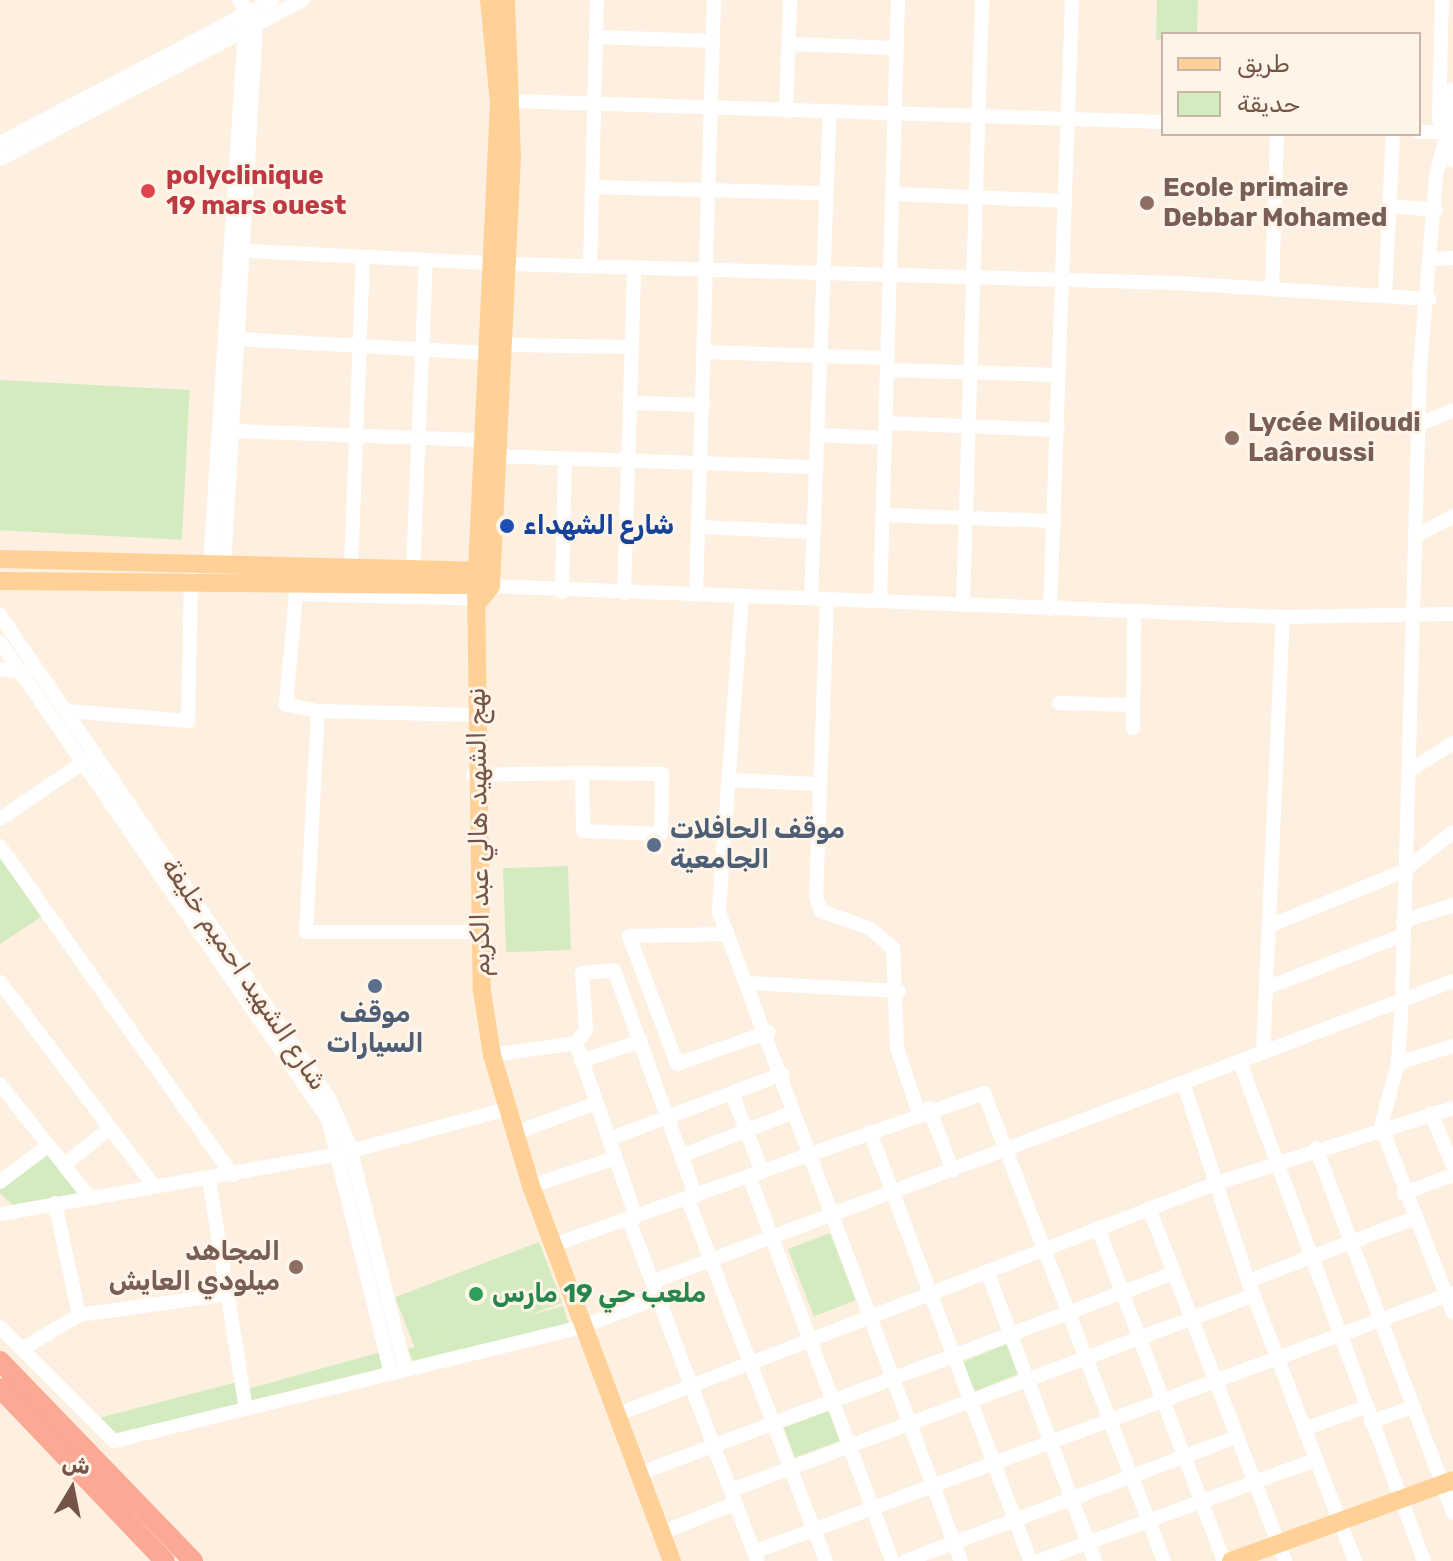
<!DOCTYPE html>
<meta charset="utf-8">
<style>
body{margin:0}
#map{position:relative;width:1453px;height:1561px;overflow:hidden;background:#fdf0e1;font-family:Rubik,Vazirmatn,sans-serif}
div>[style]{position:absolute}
.green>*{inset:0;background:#d4ebbf;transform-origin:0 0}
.minor>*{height:14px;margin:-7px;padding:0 7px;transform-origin:7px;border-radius:7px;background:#fff}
.major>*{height:18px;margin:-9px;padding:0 9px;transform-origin:9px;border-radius:9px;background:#ffd196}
.highway>*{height:20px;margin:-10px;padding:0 10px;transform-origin:10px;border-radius:10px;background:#fba894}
.dots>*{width:22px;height:22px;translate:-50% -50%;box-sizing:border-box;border:4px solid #fff4e8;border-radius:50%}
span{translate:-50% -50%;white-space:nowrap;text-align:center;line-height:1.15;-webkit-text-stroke:6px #fff4e8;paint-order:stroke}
.health-label{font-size:26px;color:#be3a42;font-weight:700}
.left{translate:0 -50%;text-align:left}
.education-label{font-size:26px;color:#785e54;font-weight:700}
.right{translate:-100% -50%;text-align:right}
.transit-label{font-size:26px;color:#164399;font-weight:700}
.service-label{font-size:26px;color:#4e5e75;font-weight:700}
.street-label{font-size:26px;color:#755447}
.leisure-label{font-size:26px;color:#27864d;font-weight:700}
.legend{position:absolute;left:1161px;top:32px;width:260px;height:104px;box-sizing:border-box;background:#fff4e8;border:2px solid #c8b4a8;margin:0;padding:10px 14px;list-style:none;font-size:24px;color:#755447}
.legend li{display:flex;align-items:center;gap:16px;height:40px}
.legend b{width:40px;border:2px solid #c8b4a8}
.north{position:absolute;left:32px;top:1449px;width:80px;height:80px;-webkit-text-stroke:6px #fff4e8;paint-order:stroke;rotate:10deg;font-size:22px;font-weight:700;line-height:32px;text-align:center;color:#755447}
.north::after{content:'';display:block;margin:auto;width:28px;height:36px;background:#755447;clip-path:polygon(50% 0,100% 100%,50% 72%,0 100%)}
</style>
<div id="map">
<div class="green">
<i style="clip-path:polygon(1157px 0,1198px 0,1197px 34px,1156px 40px)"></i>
<i style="left:0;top:380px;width:190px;height:150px;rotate:3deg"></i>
<i style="clip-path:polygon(0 856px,44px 915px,0 944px)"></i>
<i style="left:568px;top:866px;width:84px;height:65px;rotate:88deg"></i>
<i style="clip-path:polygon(48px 1149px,82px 1193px,17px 1209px,0 1193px,0 1182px)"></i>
<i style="left:830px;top:1233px;width:72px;height:45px;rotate:69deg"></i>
<i style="left:539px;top:1242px;width:65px;height:154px;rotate:69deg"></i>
<i style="clip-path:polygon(563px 1306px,569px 1325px,414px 1364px,408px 1349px)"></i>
<i style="left:1007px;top:1344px;width:32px;height:48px;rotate:68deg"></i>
<i style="clip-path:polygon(381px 1352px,386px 1371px,253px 1405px,248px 1389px)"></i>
<i style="clip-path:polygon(237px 1382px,244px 1405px,115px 1437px,99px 1418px)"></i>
<i style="left:829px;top:1411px;width:32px;height:48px;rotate:70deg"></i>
</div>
<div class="minor">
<i style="left:1442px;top:0;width:118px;rotate:91.5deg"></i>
<i style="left:1439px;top:118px;width:45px;rotate:72deg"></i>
<i style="left:596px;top:37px;width:117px;rotate:2deg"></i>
<i style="left:789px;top:44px;width:108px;rotate:2.1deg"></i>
<i style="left:514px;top:101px;width:649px;rotate:1.85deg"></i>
<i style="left:786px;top:111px;width:111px;rotate:-87.9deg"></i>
<i style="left:1451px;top:116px;width:62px;rotate:104deg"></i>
<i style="left:1436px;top:176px;width:192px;rotate:94.8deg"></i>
<i style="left:1420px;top:367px;width:633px;rotate:91.63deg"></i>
<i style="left:1402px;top:1000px;width:63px;rotate:93.6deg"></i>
<i style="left:1398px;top:1063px;width:65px;rotate:105.1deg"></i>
<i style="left:1381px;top:1126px;width:200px;rotate:68.9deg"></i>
<i style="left:1453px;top:125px;width:36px;rotate:-90deg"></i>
<i style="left:1419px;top:132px;width:21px"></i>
<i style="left:0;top:143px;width:307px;rotate:-27.7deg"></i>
<i style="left:0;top:159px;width:342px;rotate:-27.7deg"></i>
<i style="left:592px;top:187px;width:235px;rotate:1.5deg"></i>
<i style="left:894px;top:194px;width:171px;rotate:2.3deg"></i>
<i style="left:1390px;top:206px;width:46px;rotate:5deg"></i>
<i style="left:231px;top:250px;width:259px;rotate:2.9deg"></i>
<i style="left:1433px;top:259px;width:20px;rotate:-3deg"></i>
<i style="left:504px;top:264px;width:672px;rotate:1.62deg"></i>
<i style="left:1176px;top:283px;width:254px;rotate:3.6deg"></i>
<i style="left:590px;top:266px;width:266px;rotate:-88.5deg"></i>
<i style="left:1272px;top:290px;width:156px;rotate:-88.2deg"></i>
<i style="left:1385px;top:296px;width:162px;rotate:-87.2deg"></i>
<i style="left:237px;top:339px;width:249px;rotate:3.2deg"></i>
<i style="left:501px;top:345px;width:131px;rotate:0.9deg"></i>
<i style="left:705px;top:352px;width:183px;rotate:1.9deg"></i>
<i style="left:888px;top:370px;width:171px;rotate:1.7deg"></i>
<i style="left:630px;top:403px;width:73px;rotate:1.6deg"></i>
<i style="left:886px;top:423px;width:172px;rotate:2.3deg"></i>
<i style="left:1418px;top:425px;width:38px;rotate:-23deg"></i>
<i style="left:233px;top:431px;width:249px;rotate:2.1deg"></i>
<i style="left:818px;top:435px;width:67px;rotate:2.6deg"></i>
<i style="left:496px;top:456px;width:321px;rotate:2deg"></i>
<i style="left:884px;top:515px;width:170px;rotate:2deg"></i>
<i style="left:699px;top:527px;width:115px;rotate:2.5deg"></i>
<i style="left:1417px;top:536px;width:41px;rotate:-29.1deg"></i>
<i style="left:210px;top:566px;width:538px;rotate:-86.27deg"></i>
<i style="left:245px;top:29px;width:14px;rotate:-115deg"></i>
<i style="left:224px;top:566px;width:543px;rotate:-86.62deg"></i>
<i style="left:256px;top:24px;width:29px;rotate:-125deg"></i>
<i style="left:351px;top:568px;width:311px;rotate:-87.8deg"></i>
<i style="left:413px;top:569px;width:309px;rotate:-87.6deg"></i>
<i style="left:491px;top:586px;width:793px;rotate:2.24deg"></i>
<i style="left:1283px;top:617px;width:170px;rotate:-1deg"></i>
<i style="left:562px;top:592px;width:132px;rotate:-88.7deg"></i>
<i style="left:624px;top:593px;width:325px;rotate:-88.2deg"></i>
<i style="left:696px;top:595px;width:595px;rotate:-88.27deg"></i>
<i style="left:742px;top:596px;width:317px;rotate:94.2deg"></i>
<i style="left:719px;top:912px;width:693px;rotate:69.55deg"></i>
<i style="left:811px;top:598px;width:485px;rotate:-87.8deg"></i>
<i style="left:827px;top:599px;width:298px;rotate:92.1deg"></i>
<i style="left:816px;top:897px;width:15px;rotate:70deg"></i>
<i style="left:821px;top:911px;width:51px;rotate:19.5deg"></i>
<i style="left:869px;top:928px;width:31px;rotate:40deg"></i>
<i style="left:893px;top:948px;width:100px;rotate:87.7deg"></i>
<i style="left:897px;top:1048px;width:66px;rotate:71.6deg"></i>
<i style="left:880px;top:601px;width:601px;rotate:-88.28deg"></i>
<i style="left:963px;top:605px;width:605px;rotate:-88.2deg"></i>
<i style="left:1050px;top:609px;width:609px;rotate:-87.93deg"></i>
<i style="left:0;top:615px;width:584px;rotate:55.74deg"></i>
<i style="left:329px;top:1098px;width:50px;rotate:66.5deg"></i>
<i style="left:349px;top:1144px;width:232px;rotate:76deg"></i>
<i style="left:0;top:642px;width:579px;rotate:55.49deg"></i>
<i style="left:328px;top:1119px;width:262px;rotate:76.1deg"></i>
<i style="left:0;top:669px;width:25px;rotate:7deg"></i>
<i style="left:1059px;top:703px;width:74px;rotate:1.5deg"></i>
<i style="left:68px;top:711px;width:120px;rotate:4.8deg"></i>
<i style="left:188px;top:721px;width:142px;rotate:-88.8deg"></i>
<i style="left:318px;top:711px;width:33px;rotate:-169deg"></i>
<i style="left:286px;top:705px;width:111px;rotate:-84.9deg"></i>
<i style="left:296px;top:594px;width:185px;rotate:1.5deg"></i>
<i style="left:473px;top:715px;width:155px;rotate:-178.5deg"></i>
<i style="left:318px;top:711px;width:221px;rotate:93.1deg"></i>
<i style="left:306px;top:932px;width:170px"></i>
<i style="left:1133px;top:728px;width:116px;rotate:-89.5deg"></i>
<i style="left:1409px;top:771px;width:52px;rotate:-32.5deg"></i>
<i style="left:473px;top:775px;width:109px;rotate:-1.1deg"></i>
<i style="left:582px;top:773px;width:80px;rotate:0.7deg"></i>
<i style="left:662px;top:774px;width:60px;rotate:91deg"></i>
<i style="left:661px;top:834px;width:78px;rotate:-177.8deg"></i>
<i style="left:583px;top:831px;width:58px;rotate:-91deg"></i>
<i style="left:731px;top:780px;width:87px;rotate:2.6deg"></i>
<i style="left:0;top:819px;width:102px;rotate:-34.2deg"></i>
<i style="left:0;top:846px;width:403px;rotate:54.8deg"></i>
<i style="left:1403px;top:921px;width:52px;rotate:-17.7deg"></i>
<i style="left:1269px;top:926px;width:144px;rotate:-22.1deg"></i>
<i style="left:1402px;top:872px;width:65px;rotate:-38.1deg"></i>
<i style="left:728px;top:934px;width:99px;rotate:178.8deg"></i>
<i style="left:629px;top:936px;width:137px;rotate:69.4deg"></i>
<i style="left:677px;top:1064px;width:97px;rotate:-19.2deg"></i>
<i style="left:0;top:982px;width:257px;rotate:52.9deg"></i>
<i style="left:748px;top:983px;width:151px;rotate:3deg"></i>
<i style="left:1266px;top:988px;width:147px;rotate:-21.1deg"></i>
<i style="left:576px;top:1043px;width:184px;rotate:71deg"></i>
<i style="left:1263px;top:1053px;width:436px;rotate:-87.4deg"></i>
<i style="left:492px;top:1055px;width:85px;rotate:-8.1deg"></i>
<i style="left:576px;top:1043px;width:16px;rotate:-52deg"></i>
<i style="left:586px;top:1030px;width:57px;rotate:-94deg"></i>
<i style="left:582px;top:973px;width:32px;rotate:-5deg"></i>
<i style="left:614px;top:970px;width:240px;rotate:70.1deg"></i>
<i style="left:581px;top:1061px;width:63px;rotate:-18.4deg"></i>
<i style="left:1240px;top:1062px;width:532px;rotate:69.76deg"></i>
<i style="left:1398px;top:1063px;width:58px;rotate:-17.2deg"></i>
<i style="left:1183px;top:1082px;width:209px;rotate:71.9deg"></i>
<i style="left:1248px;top:1281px;width:300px;rotate:69.1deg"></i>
<i style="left:0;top:1084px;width:145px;rotate:51.7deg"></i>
<i style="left:732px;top:1093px;width:85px;rotate:69.2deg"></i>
<i style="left:929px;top:1108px;width:67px;rotate:69.1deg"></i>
<i style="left:1431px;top:1113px;width:57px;rotate:67.5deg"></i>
<i style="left:870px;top:1132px;width:458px;rotate:69.5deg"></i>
<i style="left:515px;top:1133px;width:86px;rotate:-20.3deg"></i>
<i style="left:609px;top:1139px;width:185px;rotate:-20.6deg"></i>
<i style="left:1316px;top:1148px;width:390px;rotate:69.4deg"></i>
<i style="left:681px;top:1156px;width:121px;rotate:-21.3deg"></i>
<i style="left:64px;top:1165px;width:59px;rotate:-38.8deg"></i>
<i style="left:749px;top:1176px;width:411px;rotate:69.6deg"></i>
<i style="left:209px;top:1179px;width:233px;rotate:80.9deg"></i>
<i style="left:0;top:1182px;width:60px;rotate:-36.9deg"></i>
<i style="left:531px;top:1186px;width:89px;rotate:-18.4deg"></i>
<i style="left:1404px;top:1193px;width:52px;rotate:-20.2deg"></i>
<i style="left:688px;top:1200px;width:386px;rotate:69.1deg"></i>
<i style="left:55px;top:1203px;width:115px;rotate:77.9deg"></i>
<i style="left:1149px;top:1208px;width:378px;rotate:68.9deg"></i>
<i style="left:0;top:1214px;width:345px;rotate:-10deg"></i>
<i style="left:340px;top:1154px;width:173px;rotate:-15.1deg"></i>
<i style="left:629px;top:1220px;width:364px;rotate:69.4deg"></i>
<i style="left:1098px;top:1228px;width:356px;rotate:69.3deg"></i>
<i style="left:553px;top:1245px;width:457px;rotate:-19.4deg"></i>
<i style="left:984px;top:1093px;width:501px;rotate:68.96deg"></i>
<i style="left:987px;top:1271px;width:309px;rotate:69.6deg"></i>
<i style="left:1248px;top:1281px;width:178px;rotate:-20.7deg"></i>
<i style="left:652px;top:1282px;width:856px;rotate:-20.6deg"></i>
<i style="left:0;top:1327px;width:161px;rotate:45deg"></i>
<i style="left:114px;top:1441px;width:481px;rotate:-13.7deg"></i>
<i style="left:581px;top:1327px;width:82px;rotate:-20.6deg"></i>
<i style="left:22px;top:1349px;width:66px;rotate:-30.8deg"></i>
<i style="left:79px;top:1315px;width:146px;rotate:-7.9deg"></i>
<i style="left:616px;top:1415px;width:644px;rotate:-21.11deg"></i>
<i style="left:1217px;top:1183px;width:248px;rotate:-17.6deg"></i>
<i style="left:1371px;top:1422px;width:44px;rotate:-20.1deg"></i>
<i style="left:1304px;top:1429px;width:65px;rotate:-19.8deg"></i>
<i style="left:638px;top:1474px;width:572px;rotate:-20.56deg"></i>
<i style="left:732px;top:1490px;width:557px;rotate:-20.48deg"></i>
<i style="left:661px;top:1533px;width:81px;rotate:-21.8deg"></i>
<i style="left:754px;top:1552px;width:745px;rotate:-20.33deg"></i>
<i style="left:905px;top:1561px;width:354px;rotate:-20.5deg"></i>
<i style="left:1038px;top:1561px;width:295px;rotate:-20deg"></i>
</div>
<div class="major">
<i style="left:489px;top:0;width:104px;rotate:84.5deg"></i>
<i style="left:499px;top:104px;width:481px;rotate:92.7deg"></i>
<i style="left:476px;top:584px;width:407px;rotate:89.2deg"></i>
<i style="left:482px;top:991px;width:65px;rotate:81.1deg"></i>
<i style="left:492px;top:1055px;width:137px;rotate:73.4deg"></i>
<i style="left:531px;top:1186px;width:401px;rotate:69.4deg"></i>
<i style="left:0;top:559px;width:489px;rotate:1.4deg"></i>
<i style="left:0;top:581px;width:485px;rotate:0.5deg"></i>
<i style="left:481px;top:599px;width:16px;rotate:-52deg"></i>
<i style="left:491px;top:586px;width:430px;rotate:-87.2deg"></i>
<i style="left:512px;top:157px;width:157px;rotate:-92.2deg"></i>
<i style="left:1231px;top:1561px;width:236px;rotate:-20deg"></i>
</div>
<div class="highway">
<i style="left:0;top:1361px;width:278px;rotate:46deg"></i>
<i style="left:0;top:1388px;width:239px;rotate:46.4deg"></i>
</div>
<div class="dots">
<i style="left:148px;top:191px;background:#e0444e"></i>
<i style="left:1147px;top:203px;background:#8d6e63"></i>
<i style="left:1232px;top:438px;background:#8d6e63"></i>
<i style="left:507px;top:526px;background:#1a4fb4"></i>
<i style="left:654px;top:845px;background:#5c6f8a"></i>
<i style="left:375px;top:986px;background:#5c6f8a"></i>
<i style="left:296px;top:1267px;background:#8d6e63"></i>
<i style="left:476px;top:1294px;background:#2e9e5b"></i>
</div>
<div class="health-label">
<span class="left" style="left:166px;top:191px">polyclinique<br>19 mars ouest</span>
</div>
<div class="education-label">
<span class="left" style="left:1163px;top:203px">Ecole primaire<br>Debbar Mohamed</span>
<span class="left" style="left:1248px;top:438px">Lycée Miloudi<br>Laâroussi</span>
<span class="right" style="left:280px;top:1267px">المجاهد<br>ميلودي العايش</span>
</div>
<div class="transit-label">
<span class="left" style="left:523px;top:526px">شارع الشهداء</span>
</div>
<div class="service-label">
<span class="left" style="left:670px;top:845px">موقف الحافلات<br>الجامعية</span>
<span style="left:375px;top:1029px">موقف<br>السيارات</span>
</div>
<div class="street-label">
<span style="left:479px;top:832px;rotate:-91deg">نهج الشهيد هالي عبد الكريم</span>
<span style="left:244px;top:974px;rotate:56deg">شارع الشهيد احميم خليفة</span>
</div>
<div class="leisure-label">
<span class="left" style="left:492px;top:1294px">ملعب حي 19 مارس</span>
</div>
<ul class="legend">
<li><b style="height:10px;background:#ffd196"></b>طريق</li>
<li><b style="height:22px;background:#d4ebbf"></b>حديقة</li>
</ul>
<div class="north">ش</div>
</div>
